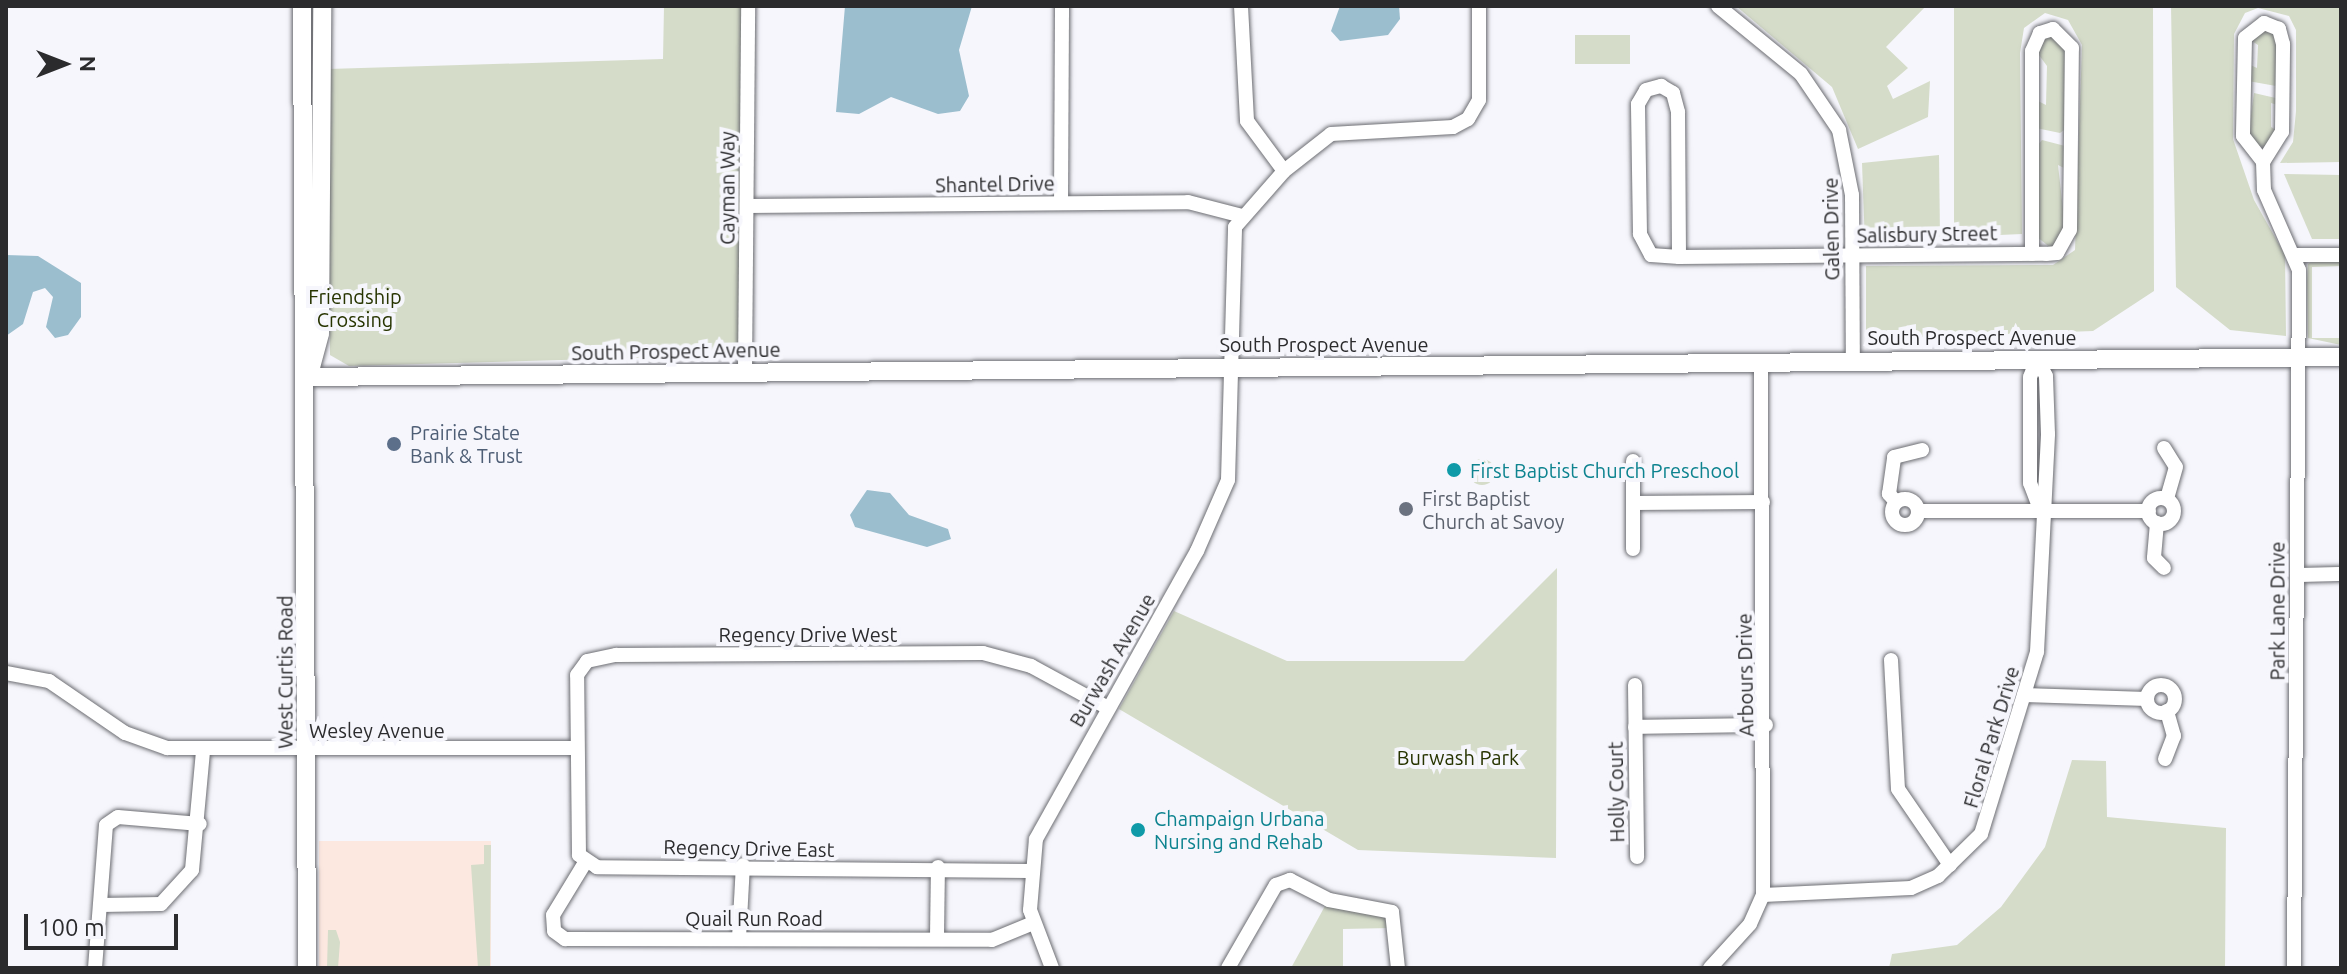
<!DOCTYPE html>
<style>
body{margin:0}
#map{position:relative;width:2347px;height:974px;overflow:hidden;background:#f6f6fc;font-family:Ubuntu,sans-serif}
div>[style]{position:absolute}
.commercial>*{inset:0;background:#fce8e0;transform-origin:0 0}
.green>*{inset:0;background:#d5dcc9;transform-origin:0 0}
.round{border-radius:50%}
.water>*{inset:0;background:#9bbece}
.roads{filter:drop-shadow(0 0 2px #6c6d72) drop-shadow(0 0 2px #6c6d72)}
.minor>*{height:14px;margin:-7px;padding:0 7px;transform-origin:7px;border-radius:7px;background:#fff}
.minor>.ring{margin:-7px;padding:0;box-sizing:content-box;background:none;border:14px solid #fff;border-radius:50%}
.major>*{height:18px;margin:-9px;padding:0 9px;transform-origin:9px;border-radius:9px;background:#fff}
.dots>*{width:22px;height:22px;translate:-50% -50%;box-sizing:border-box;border:4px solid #f6f6fc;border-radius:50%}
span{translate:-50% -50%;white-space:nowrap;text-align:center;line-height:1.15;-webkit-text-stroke:8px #f6f6fc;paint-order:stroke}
.street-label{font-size:20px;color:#2b2b2d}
.park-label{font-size:20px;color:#273400}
.service-label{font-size:20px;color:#4e5e75}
.left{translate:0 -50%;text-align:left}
.culture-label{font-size:20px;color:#0d838f}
.worship-label{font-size:20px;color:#5b616d}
.frame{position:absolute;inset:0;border:8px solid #2b2b2d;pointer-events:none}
.north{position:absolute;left:24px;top:24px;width:80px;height:80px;-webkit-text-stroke:6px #f6f6fc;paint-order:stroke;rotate:90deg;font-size:22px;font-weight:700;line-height:32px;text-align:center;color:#2b2b2d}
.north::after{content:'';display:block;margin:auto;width:28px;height:36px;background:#2b2b2d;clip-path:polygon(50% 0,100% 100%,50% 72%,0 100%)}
.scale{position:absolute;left:24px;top:914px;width:154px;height:36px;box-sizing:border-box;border:4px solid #2b2b2d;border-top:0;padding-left:10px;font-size:24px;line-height:28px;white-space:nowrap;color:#2b2b2d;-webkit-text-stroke:6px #f6f6fc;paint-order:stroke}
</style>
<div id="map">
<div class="commercial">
<i style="left:491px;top:841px;width:127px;height:172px;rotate:90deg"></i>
</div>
<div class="green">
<i style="clip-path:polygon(664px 6px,742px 6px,739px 355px,349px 366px,330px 355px,328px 69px,663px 59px)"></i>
<i style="clip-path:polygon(1736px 6px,1926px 6px,1886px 47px,1908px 68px,1887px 86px,1893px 99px,1930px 81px,1928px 117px,1858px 149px,1832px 87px)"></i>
<i style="clip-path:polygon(1954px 6px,2153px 6px,2154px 291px,2093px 331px,1866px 339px,1866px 266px,2053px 265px,2075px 250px,2082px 45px,2068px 20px,2045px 13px,2024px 28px,2020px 53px,2022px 234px,1954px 237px)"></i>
<i style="clip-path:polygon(2171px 6px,2341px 6px,2341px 162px,2280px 163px,2293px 142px,2296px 111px,2296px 30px,2289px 16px,2258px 8px,2245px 13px,2234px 34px,2233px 139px,2254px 200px,2285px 255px,2286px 336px,2230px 330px,2176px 287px)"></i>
<i style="clip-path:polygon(2257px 29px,2278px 32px,2276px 86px,2248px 81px,2248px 64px,2257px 68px,2258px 45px,2249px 39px)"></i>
<i style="clip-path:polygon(2047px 34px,2065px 39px,2068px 127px,2060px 133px,2036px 128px,2036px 100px,2046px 105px,2047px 66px,2036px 51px)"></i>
<i style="left:1575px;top:35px;width:55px;height:29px"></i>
<i style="clip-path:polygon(2254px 93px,2280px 99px,2280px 106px,2271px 103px,2271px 127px,2279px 132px,2271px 147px,2255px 146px,2248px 136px)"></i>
<i style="clip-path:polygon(2042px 140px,2069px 147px,2068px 170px,2058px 165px,2066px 236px,2051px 248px,2037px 237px,2036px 147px)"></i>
<i style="clip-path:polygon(1939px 155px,1940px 237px,1865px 245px,1862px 163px)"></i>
<i style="clip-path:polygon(2284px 174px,2341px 175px,2341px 239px,2312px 239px)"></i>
<i style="clip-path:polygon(2315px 259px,2341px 259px,2341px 266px,2312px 267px,2312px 338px,2341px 338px,2341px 345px,2308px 338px,2307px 281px,2308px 264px)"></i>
<i class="round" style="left:1469px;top:459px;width:26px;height:26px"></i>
<i style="clip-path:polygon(1557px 568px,1556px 858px,1358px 850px,1119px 709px,1174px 611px,1287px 661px,1464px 661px)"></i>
<i style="clip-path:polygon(2072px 760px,2106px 761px,2107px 817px,2226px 828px,2225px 968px,1889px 968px,1892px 954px,1957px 945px,2001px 907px,2045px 847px)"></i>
<i style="clip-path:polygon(484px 845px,491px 845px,490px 968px,478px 968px,471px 865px,484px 864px)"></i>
<i style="clip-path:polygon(1325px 906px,1383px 911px,1390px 928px,1343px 929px,1343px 968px,1291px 968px)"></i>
<i style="clip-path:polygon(328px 930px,336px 930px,340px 942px,338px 968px,327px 968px)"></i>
</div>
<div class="water">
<i style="clip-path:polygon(845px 6px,972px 6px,959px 50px,969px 96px,960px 111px,938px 114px,891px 97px,859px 114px,836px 112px)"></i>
<i style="clip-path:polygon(1340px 6px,1399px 6px,1400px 19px,1388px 35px,1340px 41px,1331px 31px)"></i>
<i style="clip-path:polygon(6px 255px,38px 256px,81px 283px,81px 317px,68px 335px,55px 338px,46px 327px,53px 297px,45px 288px,33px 292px,23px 324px,6px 336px)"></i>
<i style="clip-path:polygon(867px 490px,890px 493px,909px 515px,948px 529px,951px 539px,927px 547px,855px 527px,850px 515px)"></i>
</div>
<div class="roads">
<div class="minor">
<i style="left:1241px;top:6px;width:115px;rotate:87deg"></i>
<i style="left:1247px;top:121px;width:62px;rotate:53.5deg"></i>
<i style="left:1718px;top:6px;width:107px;rotate:39.3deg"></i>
<i style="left:1801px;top:74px;width:68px;rotate:55.8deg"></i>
<i style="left:1839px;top:130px;width:66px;rotate:78.7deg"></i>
<i style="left:1852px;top:195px;width:165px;rotate:89.7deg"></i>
<i style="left:1661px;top:86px;width:14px;rotate:30deg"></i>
<i style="left:1673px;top:93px;width:20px;rotate:75deg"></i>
<i style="left:1678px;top:112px;width:145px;rotate:89.6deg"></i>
<i style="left:1679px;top:257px;width:28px;rotate:-176deg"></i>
<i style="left:1651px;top:255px;width:24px;rotate:-118deg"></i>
<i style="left:1640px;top:234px;width:130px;rotate:-90.9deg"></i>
<i style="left:1638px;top:104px;width:16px;rotate:-60deg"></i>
<i style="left:1646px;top:90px;width:16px;rotate:-15deg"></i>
<i style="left:2263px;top:162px;width:36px;rotate:-58deg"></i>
<i style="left:2282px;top:132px;width:88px;rotate:-89.3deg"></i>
<i style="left:2283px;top:44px;width:16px;rotate:-105deg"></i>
<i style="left:2279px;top:29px;width:16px;rotate:-158deg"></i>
<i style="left:2264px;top:23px;width:24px;rotate:142deg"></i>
<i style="left:2245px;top:38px;width:98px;rotate:91.2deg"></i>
<i style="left:2243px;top:136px;width:33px;rotate:52deg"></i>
<i style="left:2263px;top:162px;width:28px;rotate:88deg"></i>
<i style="left:2264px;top:190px;width:87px;rotate:66.4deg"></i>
<i style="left:2299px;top:270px;width:698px;rotate:90.41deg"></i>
<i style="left:1061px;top:203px;width:197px;rotate:-89.7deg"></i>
<i style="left:747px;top:206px;width:441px;rotate:-0.5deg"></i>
<i style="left:1188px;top:202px;width:56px;rotate:14.5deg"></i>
<i style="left:2297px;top:255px;width:44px"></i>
<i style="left:1679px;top:257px;width:367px;rotate:-0.5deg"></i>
<i style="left:2046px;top:254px;width:11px;rotate:-5deg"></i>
<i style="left:2057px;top:253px;width:26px;rotate:-61deg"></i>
<i style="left:2070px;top:230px;width:182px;rotate:-89.4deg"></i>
<i style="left:2072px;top:48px;width:27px;rotate:-135deg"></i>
<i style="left:2053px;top:29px;width:14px;rotate:163deg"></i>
<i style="left:2040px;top:33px;width:20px;rotate:114deg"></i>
<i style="left:2032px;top:51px;width:203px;rotate:90deg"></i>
<i style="left:2037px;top:359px;width:19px;rotate:111deg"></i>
<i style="left:2030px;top:377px;width:106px;rotate:90deg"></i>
<i style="left:2030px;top:483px;width:28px;rotate:69deg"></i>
<i style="left:745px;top:371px;width:365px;rotate:-89.5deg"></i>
<i style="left:2164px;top:448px;width:22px;rotate:58deg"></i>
<i style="left:2176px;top:467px;width:33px;rotate:106deg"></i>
<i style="left:1633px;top:461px;width:88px;rotate:90deg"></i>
<i class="ring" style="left:2148px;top:498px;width:12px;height:12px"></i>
<i class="ring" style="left:1892px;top:499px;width:12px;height:12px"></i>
<i style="left:1896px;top:502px;width:11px;rotate:-131deg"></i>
<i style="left:1889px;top:494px;width:37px;rotate:-82deg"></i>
<i style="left:1894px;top:457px;width:29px;rotate:-14deg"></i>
<i style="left:1633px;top:503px;width:130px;rotate:-0.4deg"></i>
<i style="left:1918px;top:511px;width:231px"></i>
<i style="left:2157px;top:523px;width:35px;rotate:95deg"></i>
<i style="left:2154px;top:558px;width:14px;rotate:45deg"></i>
<i style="left:2297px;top:575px;width:44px;rotate:-1.3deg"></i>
<i style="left:1891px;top:660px;width:129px;rotate:86.9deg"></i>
<i style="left:1898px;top:789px;width:92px;rotate:55.6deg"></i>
<i style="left:6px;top:673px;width:44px;rotate:10.5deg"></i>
<i style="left:49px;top:681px;width:92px;rotate:34.4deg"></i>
<i style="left:125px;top:733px;width:45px;rotate:19.7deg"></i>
<i style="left:167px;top:748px;width:410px"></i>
<i style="left:1635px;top:685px;width:172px;rotate:89.3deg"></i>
<i class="ring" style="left:2147px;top:685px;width:14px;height:14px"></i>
<i style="left:2024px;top:695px;width:123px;rotate:1.9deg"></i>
<i style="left:1635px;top:727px;width:131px;rotate:-0.9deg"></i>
<i style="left:2165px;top:759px;width:25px;rotate:-69deg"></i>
<i style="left:2174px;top:736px;width:26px;rotate:-106deg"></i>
<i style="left:586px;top:861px;width:63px;rotate:121.4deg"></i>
<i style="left:553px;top:915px;width:16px;rotate:86deg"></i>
<i style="left:554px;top:931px;width:14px;rotate:36deg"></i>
<i style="left:565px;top:939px;width:427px;rotate:0.1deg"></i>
<i style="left:992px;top:940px;width:44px;rotate:-22.5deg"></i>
<i style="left:1029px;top:871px;width:432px;rotate:-179.5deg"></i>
<i style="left:597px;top:867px;width:22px;rotate:-146deg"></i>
<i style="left:579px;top:855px;width:180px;rotate:-90.6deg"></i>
<i style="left:577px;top:675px;width:17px;rotate:-54deg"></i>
<i style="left:587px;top:661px;width:30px;rotate:-12deg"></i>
<i style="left:616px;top:655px;width:367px;rotate:-0.3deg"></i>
<i style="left:983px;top:653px;width:50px;rotate:15.2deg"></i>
<i style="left:1031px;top:666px;width:88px;rotate:28.6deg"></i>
<i style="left:1763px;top:895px;width:148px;rotate:-2.7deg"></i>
<i style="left:1911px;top:888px;width:30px;rotate:-24deg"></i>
<i style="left:1938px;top:876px;width:60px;rotate:-44.3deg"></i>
<i style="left:1981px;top:834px;width:190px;rotate:-72.9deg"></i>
<i style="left:2037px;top:652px;width:218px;rotate:-87.1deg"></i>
<i style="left:2048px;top:434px;width:58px;rotate:-92deg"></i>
<i style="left:2046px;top:376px;width:19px;rotate:-118deg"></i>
<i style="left:101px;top:905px;width:60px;rotate:-1deg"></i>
<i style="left:161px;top:904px;width:46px;rotate:-47.6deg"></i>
<i style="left:192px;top:870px;width:120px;rotate:-84.7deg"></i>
<i style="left:937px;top:936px;width:69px;rotate:-89.2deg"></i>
<i style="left:739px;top:938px;width:73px;rotate:-86.9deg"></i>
<i style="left:95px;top:968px;width:143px;rotate:-85.6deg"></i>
<i style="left:106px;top:825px;width:14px;rotate:-34deg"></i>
<i style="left:118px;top:817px;width:82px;rotate:4.9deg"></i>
<i style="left:1052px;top:968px;width:62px;rotate:-110.8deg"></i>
<i style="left:1030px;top:910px;width:71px;rotate:-85.2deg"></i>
<i style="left:1036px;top:839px;width:330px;rotate:-60.8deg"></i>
<i style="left:1197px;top:551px;width:77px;rotate:-66.4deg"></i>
<i style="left:1228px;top:480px;width:253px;rotate:-88.4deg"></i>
<i style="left:1235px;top:227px;width:74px;rotate:-48.8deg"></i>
<i style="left:1284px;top:171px;width:60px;rotate:-38.2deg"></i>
<i style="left:1331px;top:134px;width:122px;rotate:-3.3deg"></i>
<i style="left:1453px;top:127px;width:17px;rotate:-28deg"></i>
<i style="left:1468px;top:119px;width:22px;rotate:-60deg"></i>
<i style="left:1479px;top:100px;width:94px;rotate:-90deg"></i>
<i style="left:1228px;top:968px;width:96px;rotate:-60deg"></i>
<i style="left:1276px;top:885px;width:15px;rotate:-20deg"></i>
<i style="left:1290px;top:880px;width:44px;rotate:27.1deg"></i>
<i style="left:1329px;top:900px;width:64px;rotate:10.8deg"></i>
<i style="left:1392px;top:912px;width:56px;rotate:83.9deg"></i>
<i style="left:1710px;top:968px;width:59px;rotate:-47.7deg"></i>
<i style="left:1750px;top:924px;width:32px;rotate:-66deg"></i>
<i style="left:1763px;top:895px;width:532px;rotate:-90.22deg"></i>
</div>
<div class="major">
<i style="left:302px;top:6px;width:962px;rotate:89.7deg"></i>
<i style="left:310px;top:371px;width:39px;rotate:-75deg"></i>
<i style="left:320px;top:333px;width:327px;rotate:-89.6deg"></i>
<i style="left:308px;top:377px;width:2033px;rotate:-0.56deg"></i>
</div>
</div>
<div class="dots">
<i style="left:394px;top:444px;background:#5c6f8a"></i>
<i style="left:1454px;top:470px;background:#0f9aa8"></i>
<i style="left:1406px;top:509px;background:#6b7280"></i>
<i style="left:1138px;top:830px;background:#0f9aa8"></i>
</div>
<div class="street-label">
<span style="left:995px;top:184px;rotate:-1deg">Shantel Drive</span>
<span style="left:727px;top:188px;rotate:-90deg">Cayman Way</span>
<span style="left:1831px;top:229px;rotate:-91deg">Galen Drive</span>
<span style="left:1927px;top:234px;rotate:-1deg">Salisbury Street</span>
<span style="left:1972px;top:337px">South Prospect Avenue</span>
<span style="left:1324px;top:344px">South Prospect Avenue</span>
<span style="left:676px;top:351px;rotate:-1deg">South Prospect Avenue</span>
<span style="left:2277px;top:611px;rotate:-90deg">Park Lane Drive</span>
<span style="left:808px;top:634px">Regency Drive West</span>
<span style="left:1112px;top:660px;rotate:-60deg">Burwash Avenue</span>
<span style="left:285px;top:672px;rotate:-90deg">West Curtis Road</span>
<span style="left:1745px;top:675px;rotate:-91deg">Arbours Drive</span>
<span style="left:377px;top:730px">Wesley Avenue</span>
<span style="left:1991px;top:737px;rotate:-73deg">Floral Park Drive</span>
<span style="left:1616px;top:792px;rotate:-91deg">Holly Court</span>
<span style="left:749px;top:848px;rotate:1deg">Regency Drive East</span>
<span style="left:754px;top:918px">Quail Run Road</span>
</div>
<div class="park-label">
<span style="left:355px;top:308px">Friendship<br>Crossing</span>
<span style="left:1458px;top:757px">Burwash Park</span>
</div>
<div class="service-label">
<span class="left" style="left:410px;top:444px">Prairie State<br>Bank &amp; Trust</span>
</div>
<div class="culture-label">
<span class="left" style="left:1470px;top:470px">First Baptist Church Preschool</span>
<span class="left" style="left:1154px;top:830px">Champaign Urbana<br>Nursing and Rehab</span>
</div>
<div class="worship-label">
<span class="left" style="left:1422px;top:510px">First Baptist<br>Church at Savoy</span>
</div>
<div class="frame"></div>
<div class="north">N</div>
<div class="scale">100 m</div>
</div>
